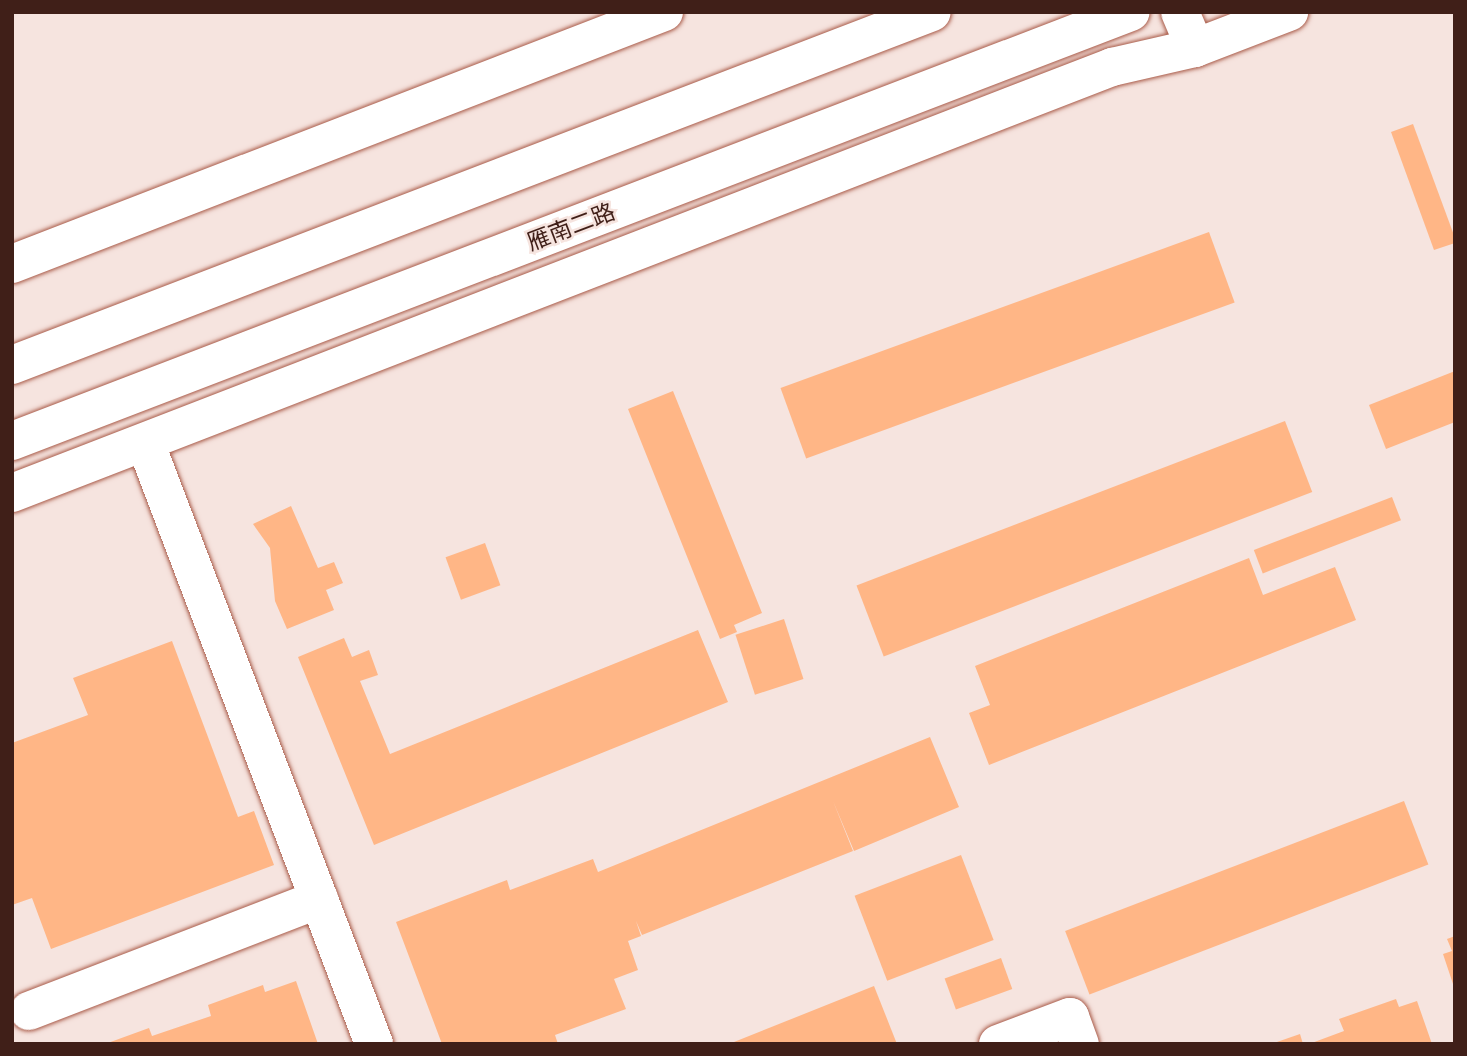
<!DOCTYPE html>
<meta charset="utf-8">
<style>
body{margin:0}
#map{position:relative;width:1467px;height:1056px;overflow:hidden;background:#f6e4df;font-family:Rubik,"Noto Sans SC",sans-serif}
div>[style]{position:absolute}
.building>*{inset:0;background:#ffb686;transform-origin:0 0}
.roads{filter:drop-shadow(0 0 2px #a95b49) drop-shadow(0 0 2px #a95b49)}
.minor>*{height:38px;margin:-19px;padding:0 19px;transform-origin:19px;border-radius:19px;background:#fff}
.major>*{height:38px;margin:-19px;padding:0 19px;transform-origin:19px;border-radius:19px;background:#fff}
span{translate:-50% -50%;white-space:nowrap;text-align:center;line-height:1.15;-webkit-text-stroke:5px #f6e4df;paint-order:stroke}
.street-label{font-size:23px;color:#401f18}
.frame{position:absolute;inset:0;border:14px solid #401f18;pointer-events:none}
</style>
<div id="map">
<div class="building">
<i style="clip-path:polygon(1413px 124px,1455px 238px,1455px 243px,1434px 250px,1391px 132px)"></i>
<i style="left:1209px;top:232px;width:75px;height:456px;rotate:70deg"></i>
<i style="clip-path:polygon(1455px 371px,1455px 422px,1386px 449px,1369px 405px)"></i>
<i style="clip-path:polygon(673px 391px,762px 613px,734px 625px,737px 632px,720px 639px,628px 409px)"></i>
<i style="left:1285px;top:421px;width:76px;height:459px;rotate:69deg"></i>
<i style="left:1392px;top:497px;width:25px;height:148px;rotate:69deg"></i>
<i style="clip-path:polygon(291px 506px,318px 568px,334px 562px,343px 583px,326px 590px,334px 610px,287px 629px,275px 601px,270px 548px,253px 524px)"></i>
<i style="left:485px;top:543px;width:45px;height:42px;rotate:70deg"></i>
<i style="clip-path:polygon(1249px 558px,1263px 595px,1335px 567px,1356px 620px,989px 765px,969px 713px,990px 705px,975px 666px)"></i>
<i style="left:784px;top:619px;width:63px;height:51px;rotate:72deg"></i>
<i style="clip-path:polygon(698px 630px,728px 702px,374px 845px,298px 657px,344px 638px,352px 657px,369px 650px,378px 675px,360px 681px,390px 754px)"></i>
<i style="clip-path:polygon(172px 641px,238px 817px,254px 811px,274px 865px,51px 949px,32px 898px,12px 905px,12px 743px,88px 715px,73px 678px)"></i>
<i style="clip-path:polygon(930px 737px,959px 807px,854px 851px,833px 801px,853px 851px,642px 935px,636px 921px,641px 936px,628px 941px,638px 970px,614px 979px,626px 1009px,555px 1035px,558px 1044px,442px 1044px,396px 922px,507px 880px,510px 890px,593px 859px,598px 872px)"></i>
<i style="left:1404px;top:801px;width:68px;height:363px;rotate:69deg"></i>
<i style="left:961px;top:855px;width:91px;height:114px;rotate:69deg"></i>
<i style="clip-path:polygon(1455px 936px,1455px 987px,1454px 987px,1443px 954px,1452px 951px,1447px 939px)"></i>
<i style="left:1001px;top:958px;width:33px;height:60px;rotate:70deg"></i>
<i style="clip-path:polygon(296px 981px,318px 1044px,105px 1044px,149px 1028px,152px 1036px,211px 1016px,208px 1005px,263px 985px,265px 992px)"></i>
<i style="clip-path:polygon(874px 986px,897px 1044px,729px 1044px)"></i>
<i style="clip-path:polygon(1396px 999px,1399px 1007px,1417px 1001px,1432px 1044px,1309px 1044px,1344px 1031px,1339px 1019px)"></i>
<i style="clip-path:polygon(1300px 1034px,1303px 1044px,1274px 1044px,1274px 1043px)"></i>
</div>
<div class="roads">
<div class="minor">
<i style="left:1180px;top:12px;width:39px;rotate:67deg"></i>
<i style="left:145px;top:442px;width:644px;rotate:69.17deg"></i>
<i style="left:29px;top:1011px;width:311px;rotate:-21.1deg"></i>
<i style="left:998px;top:1044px;width:77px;rotate:-20.6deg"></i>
<i style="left:1070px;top:1017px;width:29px;rotate:70deg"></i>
</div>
<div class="major">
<i style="left:12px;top:264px;width:699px;rotate:-21.13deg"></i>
<i style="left:12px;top:365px;width:985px;rotate:-20.99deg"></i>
<i style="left:12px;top:441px;width:1198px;rotate:-20.98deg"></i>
<i style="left:12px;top:493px;width:1180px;rotate:-21.17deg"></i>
<i style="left:1112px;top:67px;width:85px;rotate:-12.9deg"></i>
<i style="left:1195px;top:48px;width:101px;rotate:-21deg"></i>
</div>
</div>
<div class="street-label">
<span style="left:571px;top:227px;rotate:-21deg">雁南二路</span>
</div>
<div class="frame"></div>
</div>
